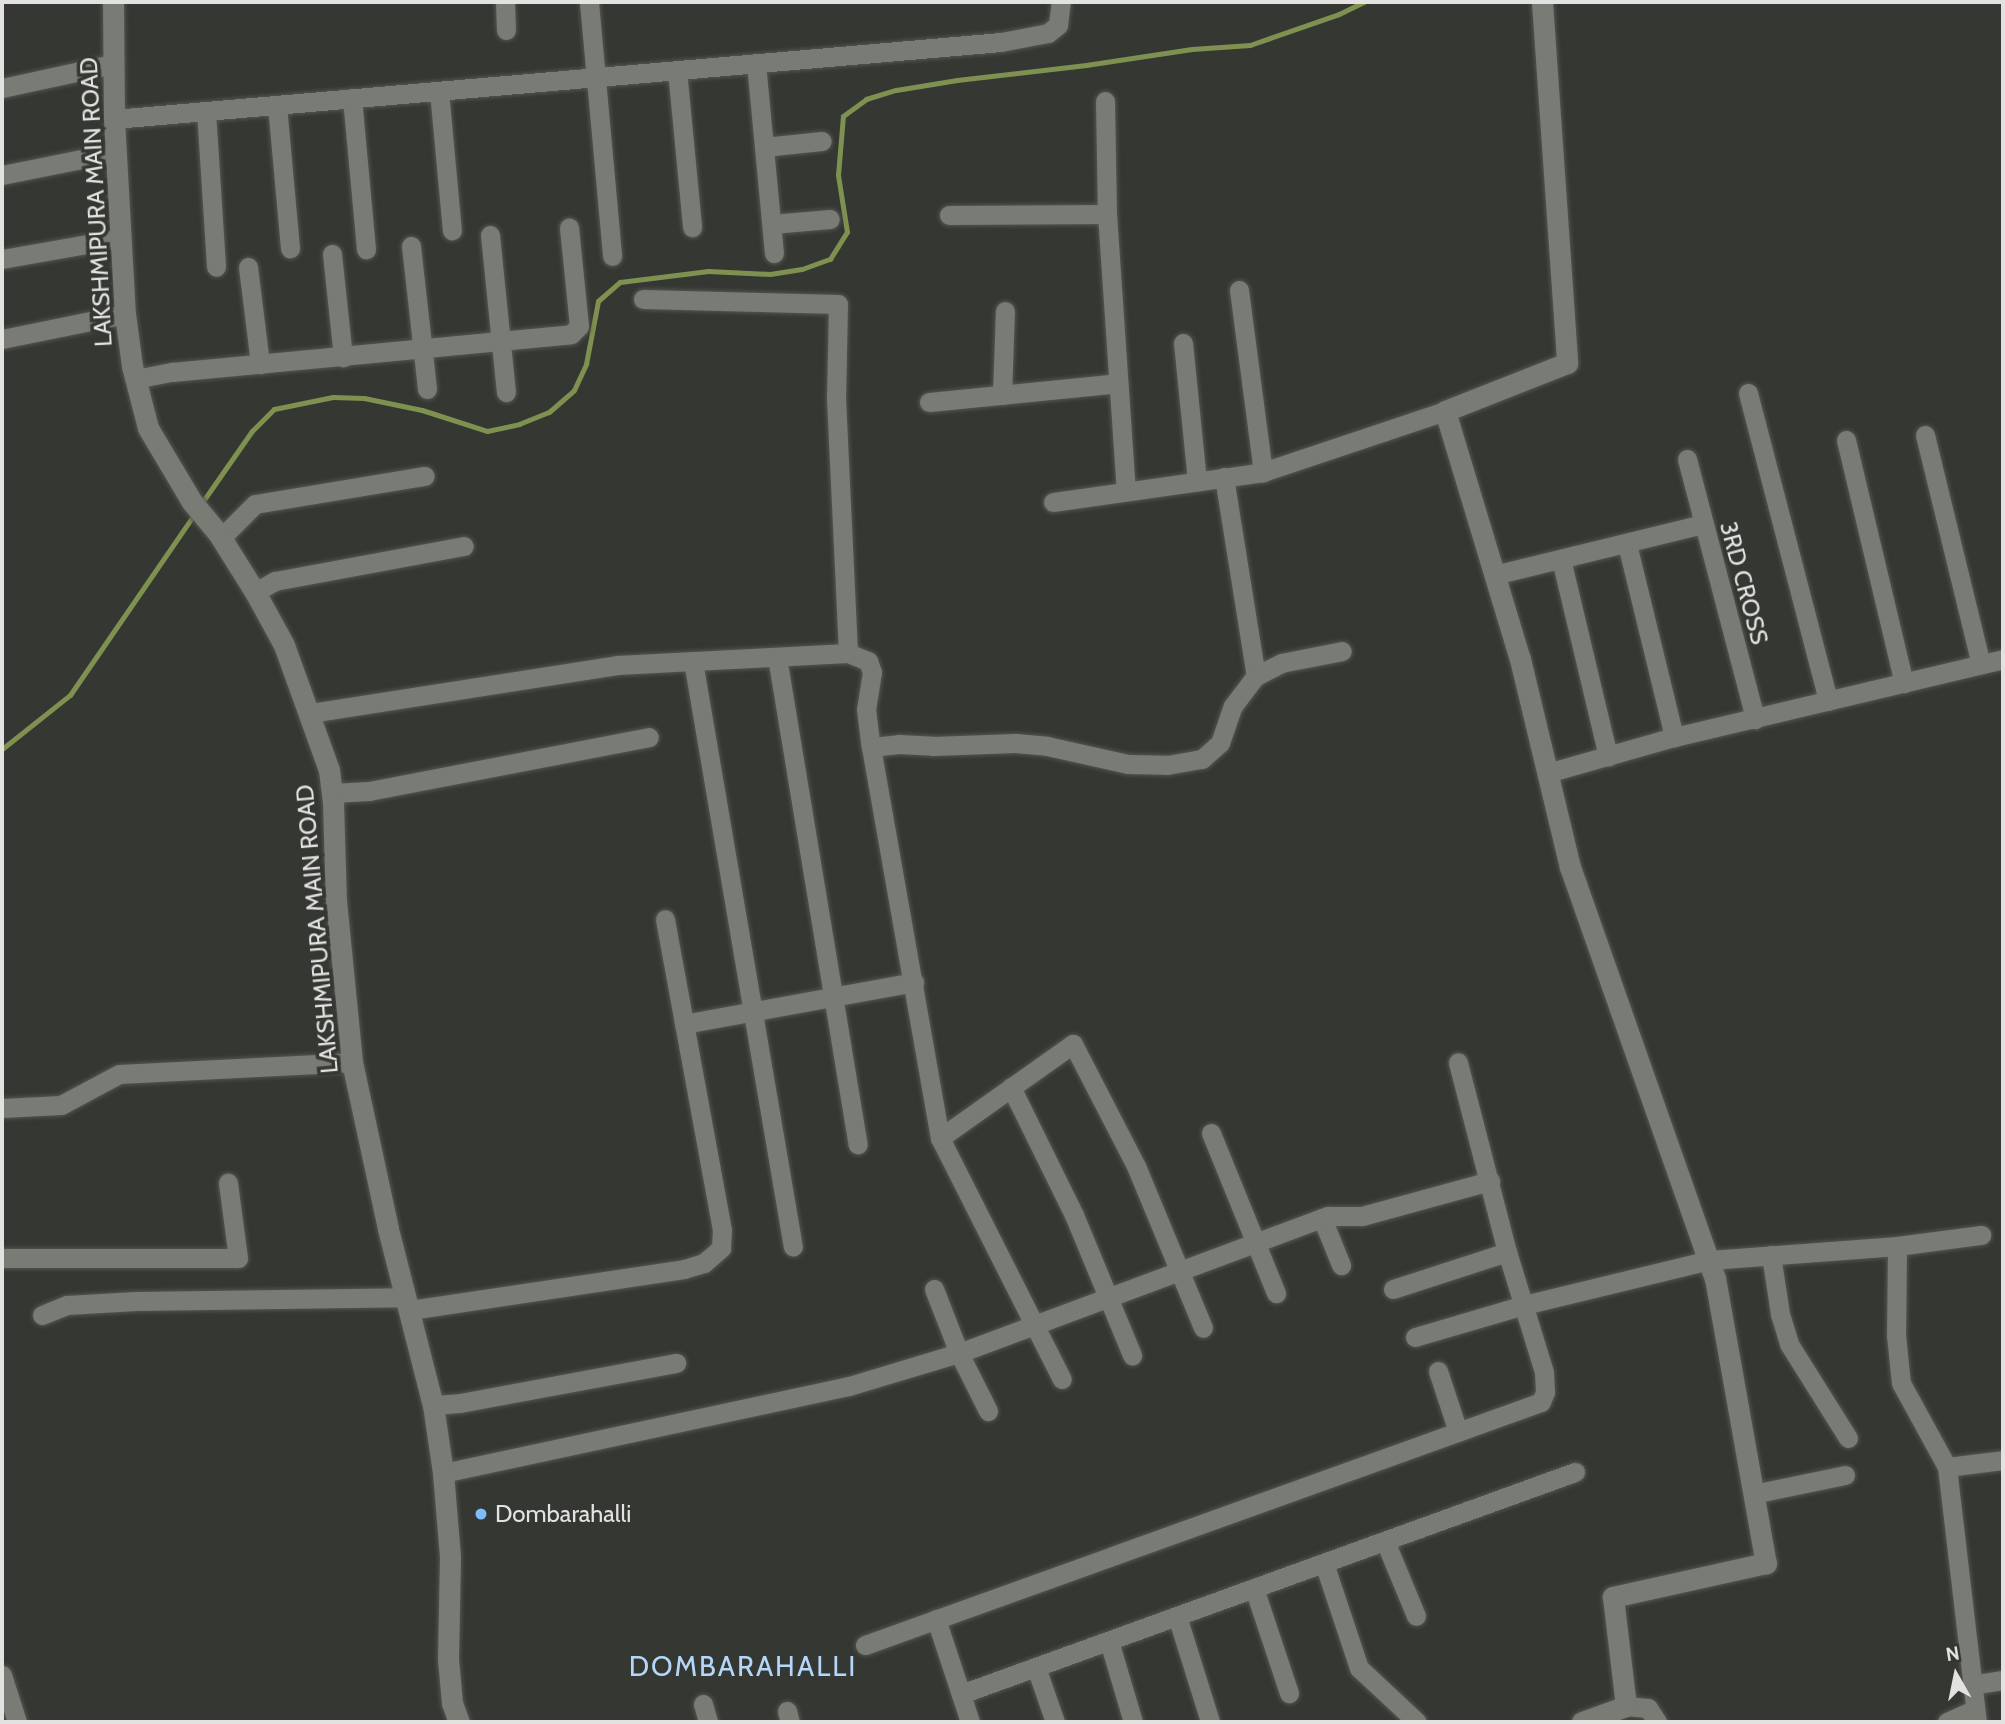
<!DOCTYPE html>
<style>
body{margin:0}
#map{position:relative;width:2005px;height:1724px;overflow:hidden;background:#353732;font-family:Cabin,sans-serif}
div>[style]{position:absolute}
.stream>*{height:5px;margin:-2.5px;padding:0 2.5px;transform-origin:2.5px;border-radius:2.5px;background:#7f9150}
.roads{filter:drop-shadow(0 0 2px #545551) drop-shadow(0 0 2px #545551)}
.street>*{height:19px;margin:-9.5px;padding:0 9.5px;transform-origin:9.5px;border-radius:9.5px;background:#797b75}
.secondary>*{height:21px;margin:-10.5px;padding:0 10.5px;transform-origin:10.5px;border-radius:10.5px;background:#797b75}
.dots>*{width:19px;height:19px;translate:-50% -50%;box-sizing:border-box;border:4px solid #353732;border-radius:50%}
span{translate:-50% -50%;white-space:nowrap;text-align:center;line-height:1.15;-webkit-text-stroke:7px #353732;paint-order:stroke}
.street-label{font-size:24px;color:#e2e3e0}
.poi-label{font-size:24px;color:#e2e3e0}
.left{translate:0 -50%;text-align:left}
.quarter-label{font-size:28px;color:#b4d6f8;letter-spacing:2px}
.frame{position:absolute;inset:0;border:4px solid #e2e3e0;pointer-events:none}
.north{position:absolute;left:1921px;top:1640px;width:70px;height:70px;-webkit-text-stroke:5px #353732;paint-order:stroke;rotate:351deg;font-size:19px;font-weight:700;line-height:28px;text-align:center;color:#e2e3e0}
.north::after{content:'';display:block;margin:auto;width:24px;height:32px;background:#e2e3e0;clip-path:polygon(50% 0,100% 100%,50% 72%,0 100%)}
</style>
<div id="map">
<div class="stream">
<i style="left:201px;top:504px;width:89px;rotate:-55.1deg"></i>
<i style="left:252px;top:431px;width:31px;rotate:-45deg"></i>
<i style="left:274px;top:409px;width:60px;rotate:-11.5deg"></i>
<i style="left:333px;top:397px;width:31px;rotate:2deg"></i>
<i style="left:364px;top:398px;width:59px;rotate:11.7deg"></i>
<i style="left:422px;top:410px;width:68px;rotate:17.9deg"></i>
<i style="left:487px;top:431px;width:33px;rotate:-12deg"></i>
<i style="left:519px;top:424px;width:32px;rotate:-22deg"></i>
<i style="left:549px;top:412px;width:33px;rotate:-41deg"></i>
<i style="left:574px;top:390px;width:29px;rotate:-65deg"></i>
<i style="left:586px;top:364px;width:64px;rotate:-79.2deg"></i>
<i style="left:598px;top:301px;width:29px;rotate:-41deg"></i>
<i style="left:620px;top:282px;width:89px;rotate:-7.1deg"></i>
<i style="left:708px;top:271px;width:62px;rotate:2.8deg"></i>
<i style="left:770px;top:274px;width:32px;rotate:-9deg"></i>
<i style="left:802px;top:269px;width:30px;rotate:-20deg"></i>
<i style="left:830px;top:259px;width:32px;rotate:-58deg"></i>
<i style="left:847px;top:232px;width:58px;rotate:-99deg"></i>
<i style="left:838px;top:175px;width:59px;rotate:-85.2deg"></i>
<i style="left:843px;top:116px;width:29px;rotate:-36deg"></i>
<i style="left:866px;top:99px;width:31px;rotate:-17deg"></i>
<i style="left:896px;top:90px;width:62px;rotate:-9.3deg"></i>
<i style="left:957px;top:80px;width:130px;rotate:-6.6deg"></i>
<i style="left:1086px;top:65px;width:107px;rotate:-8.6deg"></i>
<i style="left:1192px;top:49px;width:58px;rotate:-3.9deg"></i>
<i style="left:1250px;top:45px;width:94px;rotate:-19.2deg"></i>
<i style="left:1339px;top:14px;width:28px;rotate:-26deg"></i>
<i style="left:2px;top:749px;width:87px;rotate:-38.5deg"></i>
<i style="left:70px;top:695px;width:222px;rotate:-55.5deg"></i>
</div>
<div class="roads">
<div class="street">
<i style="left:505px;top:2px;width:28px;rotate:88deg"></i>
<i style="left:589px;top:2px;width:255px;rotate:84.8deg"></i>
<i style="left:756px;top:63px;width:191px;rotate:84.6deg"></i>
<i style="left:677px;top:70px;width:158px;rotate:84.5deg"></i>
<i style="left:2px;top:88px;width:114px;rotate:-12.2deg"></i>
<i style="left:439px;top:91px;width:140px;rotate:84.7deg"></i>
<i style="left:352px;top:98px;width:152px;rotate:84.7deg"></i>
<i style="left:1105px;top:101px;width:113px;rotate:89deg"></i>
<i style="left:1107px;top:214px;width:278px;rotate:86.1deg"></i>
<i style="left:277px;top:105px;width:144px;rotate:84.8deg"></i>
<i style="left:206px;top:111px;width:156px;rotate:86.3deg"></i>
<i style="left:114px;top:119px;width:890px;rotate:-4.96deg"></i>
<i style="left:1001px;top:42px;width:48px;rotate:-10.8deg"></i>
<i style="left:1048px;top:33px;width:13px;rotate:-39deg"></i>
<i style="left:1058px;top:25px;width:23px;rotate:-83deg"></i>
<i style="left:764px;top:147px;width:58px;rotate:-5.9deg"></i>
<i style="left:2px;top:175px;width:116px;rotate:-11.4deg"></i>
<i style="left:949px;top:215px;width:158px;rotate:-0.4deg"></i>
<i style="left:772px;top:224px;width:58px;rotate:-4.9deg"></i>
<i style="left:490px;top:235px;width:158px;rotate:84.2deg"></i>
<i style="left:411px;top:246px;width:144px;rotate:83.6deg"></i>
<i style="left:332px;top:254px;width:104px;rotate:83.9deg"></i>
<i style="left:2px;top:259px;width:121px;rotate:-10deg"></i>
<i style="left:248px;top:267px;width:98px;rotate:82.9deg"></i>
<i style="left:1239px;top:290px;width:184px;rotate:82.5deg"></i>
<i style="left:643px;top:299px;width:195px;rotate:1.5deg"></i>
<i style="left:838px;top:304px;width:94px;rotate:91.2deg"></i>
<i style="left:836px;top:398px;width:255px;rotate:87.3deg"></i>
<i style="left:2px;top:339px;width:126px;rotate:-11.5deg"></i>
<i style="left:1183px;top:343px;width:139px;rotate:84.2deg"></i>
<i style="left:135px;top:379px;width:38px;rotate:-11deg"></i>
<i style="left:172px;top:372px;width:401px;rotate:-5.4deg"></i>
<i style="left:571px;top:334px;width:11px;rotate:-45deg"></i>
<i style="left:579px;top:326px;width:99px;rotate:-95.8deg"></i>
<i style="left:1748px;top:393px;width:318px;rotate:75.4deg"></i>
<i style="left:1002px;top:395px;width:84px;rotate:-88deg"></i>
<i style="left:929px;top:402px;width:190px;rotate:-5.7deg"></i>
<i style="left:1925px;top:435px;width:236px;rotate:76.3deg"></i>
<i style="left:1846px;top:440px;width:250px;rotate:76.6deg"></i>
<i style="left:1687px;top:459px;width:269px;rotate:75.3deg"></i>
<i style="left:1224px;top:477px;width:202px;rotate:80.9deg"></i>
<i style="left:1053px;top:502px;width:212px;rotate:-8.1deg"></i>
<i style="left:1263px;top:472px;width:192px;rotate:-18.5deg"></i>
<i style="left:221px;top:538px;width:48px;rotate:-45deg"></i>
<i style="left:255px;top:504px;width:172px;rotate:-9.4deg"></i>
<i style="left:1627px;top:544px;width:199px;rotate:76.3deg"></i>
<i style="left:1561px;top:559px;width:203px;rotate:76.6deg"></i>
<i style="left:1494px;top:575px;width:215px;rotate:-13.7deg"></i>
<i style="left:255px;top:592px;width:23px;rotate:-29deg"></i>
<i style="left:275px;top:581px;width:192px;rotate:-10.5deg"></i>
<i style="left:777px;top:657px;width:494px;rotate:80.6deg"></i>
<i style="left:693px;top:661px;width:594px;rotate:80.32deg"></i>
<i style="left:311px;top:713px;width:310px;rotate:-8.9deg"></i>
<i style="left:617px;top:665px;width:231px;rotate:-3deg"></i>
<i style="left:848px;top:653px;width:22px;rotate:22deg"></i>
<i style="left:868px;top:661px;width:12px;rotate:70deg"></i>
<i style="left:872px;top:672px;width:37px;rotate:99deg"></i>
<i style="left:866px;top:709px;width:38px;rotate:83deg"></i>
<i style="left:871px;top:747px;width:28px;rotate:-6deg"></i>
<i style="left:899px;top:744px;width:34px;rotate:3deg"></i>
<i style="left:933px;top:746px;width:82px;rotate:-2.1deg"></i>
<i style="left:1015px;top:743px;width:32px;rotate:5deg"></i>
<i style="left:1047px;top:746px;width:83px;rotate:12.5deg"></i>
<i style="left:1128px;top:764px;width:39px;rotate:1deg"></i>
<i style="left:1167px;top:765px;width:36px;rotate:-10deg"></i>
<i style="left:1202px;top:759px;width:24px;rotate:-42deg"></i>
<i style="left:1220px;top:743px;width:39px;rotate:-71deg"></i>
<i style="left:1233px;top:706px;width:38px;rotate:-53deg"></i>
<i style="left:1256px;top:676px;width:28px;rotate:-27deg"></i>
<i style="left:1281px;top:663px;width:62px;rotate:-11.1deg"></i>
<i style="left:871px;top:747px;width:397px;rotate:80deg"></i>
<i style="left:940px;top:1138px;width:270px;rotate:63.2deg"></i>
<i style="left:1547px;top:773px;width:132px;rotate:-15.8deg"></i>
<i style="left:1674px;top:737px;width:338px;rotate:-13.3deg"></i>
<i style="left:332px;top:793px;width:37px;rotate:-3deg"></i>
<i style="left:369px;top:791px;width:285px;rotate:-10.9deg"></i>
<i style="left:684px;top:1024px;width:234px;rotate:-10.3deg"></i>
<i style="left:1011px;top:1087px;width:143px;rotate:63.8deg"></i>
<i style="left:1074px;top:1215px;width:152px;rotate:67.5deg"></i>
<i style="left:2px;top:1108px;width:59px;rotate:-2.9deg"></i>
<i style="left:61px;top:1105px;width:66px;rotate:-28.1deg"></i>
<i style="left:119px;top:1074px;width:233px;rotate:-2.9deg"></i>
<i style="left:1211px;top:1133px;width:173px;rotate:67.9deg"></i>
<i style="left:940px;top:1138px;width:163px;rotate:-35.3deg"></i>
<i style="left:1073px;top:1044px;width:137px;rotate:62.7deg"></i>
<i style="left:1136px;top:1166px;width:175px;rotate:67.5deg"></i>
<i style="left:1322px;top:1218px;width:51px;rotate:68deg"></i>
<i style="left:1897px;top:1246px;width:89px;rotate:90.6deg"></i>
<i style="left:1896px;top:1335px;width:48px;rotate:84.1deg"></i>
<i style="left:1901px;top:1383px;width:96px;rotate:61.3deg"></i>
<i style="left:1947px;top:1467px;width:257px;rotate:83.3deg"></i>
<i style="left:1771px;top:1255px;width:60px;rotate:81.3deg"></i>
<i style="left:1780px;top:1314px;width:31px;rotate:73deg"></i>
<i style="left:1789px;top:1344px;width:111px;rotate:57.9deg"></i>
<i style="left:2px;top:1258px;width:236px"></i>
<i style="left:238px;top:1258px;width:76px;rotate:-97.6deg"></i>
<i style="left:934px;top:1289px;width:69px;rotate:68.7deg"></i>
<i style="left:959px;top:1353px;width:65px;rotate:63.4deg"></i>
<i style="left:1393px;top:1289px;width:120px;rotate:-18deg"></i>
<i style="left:410px;top:1310px;width:277px;rotate:-8.5deg"></i>
<i style="left:684px;top:1269px;width:21px;rotate:-17deg"></i>
<i style="left:704px;top:1263px;width:23px;rotate:-41deg"></i>
<i style="left:721px;top:1248px;width:18px;rotate:-87deg"></i>
<i style="left:722px;top:1230px;width:316px;rotate:-100.4deg"></i>
<i style="left:42px;top:1315px;width:27px;rotate:-22deg"></i>
<i style="left:67px;top:1305px;width:69px;rotate:-3.3deg"></i>
<i style="left:136px;top:1301px;width:270px;rotate:-0.8deg"></i>
<i style="left:1415px;top:1337px;width:114px;rotate:-16.4deg"></i>
<i style="left:1524px;top:1305px;width:191px;rotate:-13.6deg"></i>
<i style="left:1710px;top:1260px;width:188px;rotate:-4.3deg"></i>
<i style="left:1897px;top:1246px;width:85px;rotate:-7.5deg"></i>
<i style="left:1438px;top:1371px;width:64px;rotate:71.8deg"></i>
<i style="left:433px;top:1405px;width:27px;rotate:-4deg"></i>
<i style="left:460px;top:1403px;width:220px;rotate:-10.5deg"></i>
<i style="left:1947px;top:1467px;width:56px;rotate:-7.1deg"></i>
<i style="left:443px;top:1473px;width:415px;rotate:-12.1deg"></i>
<i style="left:849px;top:1386px;width:115px;rotate:-16.7deg"></i>
<i style="left:959px;top:1353px;width:394px;rotate:-20.4deg"></i>
<i style="left:1328px;top:1216px;width:34px"></i>
<i style="left:1362px;top:1216px;width:133px;rotate:-15.3deg"></i>
<i style="left:1753px;top:1494px;width:94px;rotate:-11.7deg"></i>
<i style="left:1385px;top:1541px;width:81px;rotate:67.5deg"></i>
<i style="left:1324px;top:1563px;width:111px;rotate:71.6deg"></i>
<i style="left:1359px;top:1668px;width:79px;rotate:43deg"></i>
<i style="left:1254px;top:1588px;width:111px;rotate:71.6deg"></i>
<i style="left:1177px;top:1616px;width:110px;rotate:72.6deg"></i>
<i style="left:936px;top:1619px;width:108px;rotate:71.7deg"></i>
<i style="left:1109px;top:1641px;width:84px;rotate:73.5deg"></i>
<i style="left:865px;top:1645px;width:718px;rotate:-19.77deg"></i>
<i style="left:1541px;top:1402px;width:11px;rotate:-68deg"></i>
<i style="left:1545px;top:1392px;width:20px;rotate:-93deg"></i>
<i style="left:1544px;top:1372px;width:126px;rotate:-107.1deg"></i>
<i style="left:1507px;top:1252px;width:196px;rotate:-104.5deg"></i>
<i style="left:1036px;top:1667px;width:58px;rotate:70.9deg"></i>
<i style="left:2px;top:1675px;width:49px;rotate:72.3deg"></i>
<i style="left:1971px;top:1685px;width:32px;rotate:-9deg"></i>
<i style="left:961px;top:1694px;width:653px;rotate:-19.88deg"></i>
<i style="left:703px;top:1704px;width:19px;rotate:74deg"></i>
<i style="left:1626px;top:1706px;width:22px;rotate:5deg"></i>
<i style="left:1648px;top:1708px;width:17px;rotate:57deg"></i>
<i style="left:787px;top:1711px;width:11px;rotate:75deg"></i>
<i style="left:1947px;top:1722px;width:30px;rotate:-24deg"></i>
</div>
<div class="secondary">
<i style="left:113px;top:2px;width:117px;rotate:89.5deg"></i>
<i style="left:114px;top:119px;width:195px;rotate:86.8deg"></i>
<i style="left:125px;top:314px;width:52px;rotate:82.3deg"></i>
<i style="left:132px;top:366px;width:64px;rotate:75.5deg"></i>
<i style="left:148px;top:428px;width:86px;rotate:59.3deg"></i>
<i style="left:192px;top:502px;width:40px;rotate:50deg"></i>
<i style="left:218px;top:533px;width:70px;rotate:57.9deg"></i>
<i style="left:255px;top:592px;width:60px;rotate:61.3deg"></i>
<i style="left:284px;top:645px;width:133px;rotate:70.2deg"></i>
<i style="left:329px;top:770px;width:32px;rotate:83deg"></i>
<i style="left:333px;top:802px;width:99px;rotate:88.3deg"></i>
<i style="left:336px;top:901px;width:162px;rotate:84.3deg"></i>
<i style="left:352px;top:1062px;width:171px;rotate:77.8deg"></i>
<i style="left:388px;top:1229px;width:182px;rotate:75.7deg"></i>
<i style="left:433px;top:1405px;width:69px;rotate:81.6deg"></i>
<i style="left:443px;top:1473px;width:84px;rotate:85.2deg"></i>
<i style="left:450px;top:1557px;width:102px;rotate:91.1deg"></i>
<i style="left:448px;top:1659px;width:44px;rotate:84.8deg"></i>
<i style="left:452px;top:1703px;width:20px;rotate:70deg"></i>
<i style="left:1542px;top:2px;width:362px;rotate:86deg"></i>
<i style="left:1567px;top:363px;width:131px;rotate:158.5deg"></i>
<i style="left:1445px;top:411px;width:259px;rotate:73.2deg"></i>
<i style="left:1520px;top:659px;width:214px;rotate:76.5deg"></i>
<i style="left:1570px;top:867px;width:436px;rotate:70.6deg"></i>
<i style="left:1715px;top:1278px;width:290px;rotate:79.9deg"></i>
<i style="left:1766px;top:1563px;width:157px;rotate:167.5deg"></i>
<i style="left:1613px;top:1597px;width:110px;rotate:83.2deg"></i>
<i style="left:1626px;top:1706px;width:47px;rotate:160deg"></i>
</div>
</div>
<div class="dots">
<i style="left:481px;top:1514px;background:#7fbdfa"></i>
</div>
<div class="street-label">
<span style="left:96px;top:202px;rotate:-93deg">LAKSHMIPURA MAIN ROAD</span>
<span style="left:1744px;top:583px;rotate:75deg">3RD CROSS</span>
<span style="left:317px;top:929px;rotate:-95deg">LAKSHMIPURA MAIN ROAD</span>
</div>
<div class="poi-label">
<span class="left" style="left:495px;top:1514px">Dombarahalli</span>
</div>
<div class="quarter-label">
<span style="left:743px;top:1666px">DOMBARAHALLI</span>
</div>
<div class="frame"></div>
<div class="north">N</div>
</div>
